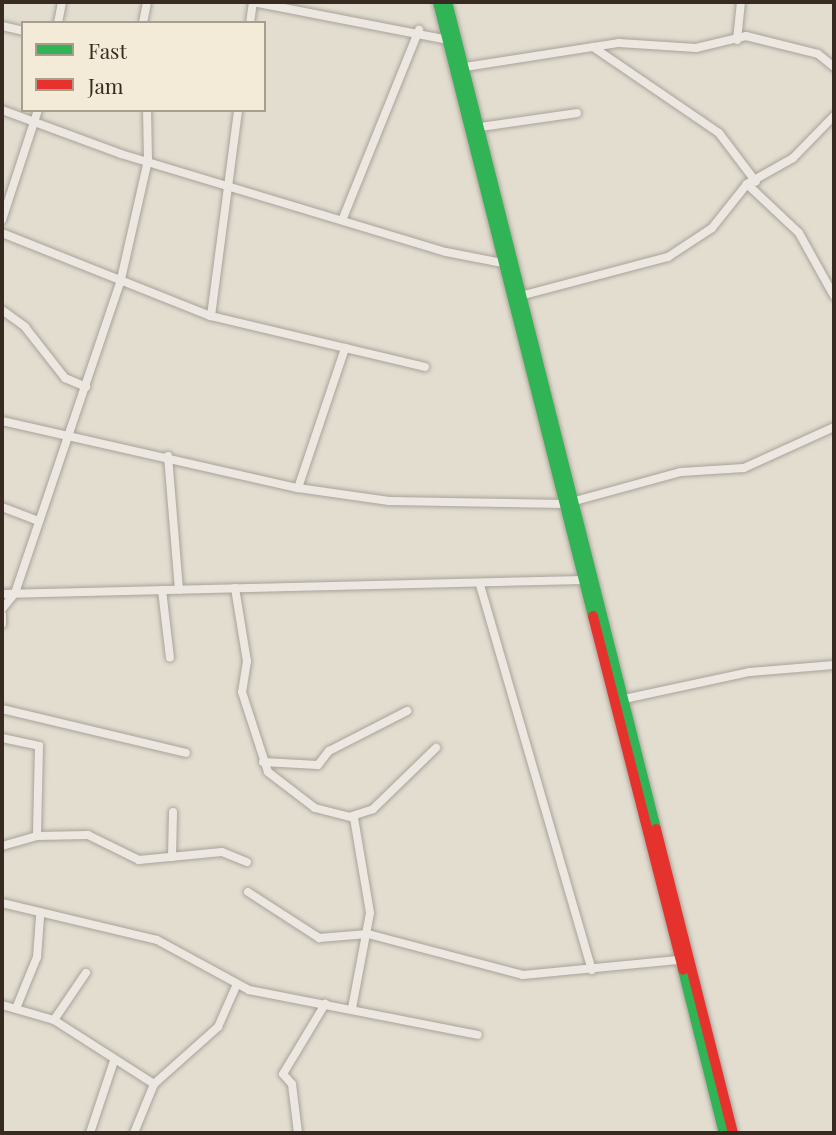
<!DOCTYPE html>
<style>
body{margin:0}
#map{position:relative;width:836px;height:1135px;overflow:hidden;background:#e3ddd0;font-family:"Playfair Display",serif}
div>[style]{position:absolute}
.roads{filter:drop-shadow(0 0 2px #a9a299) drop-shadow(0 0 2px #a9a299)}
.street>*{height:8px;margin:-4px;padding:0 4px;transform-origin:4px;border-radius:4px;background:#ece8e1}
.fast>*{height:10px;margin:-5px;padding:0 5px;transform-origin:5px;border-radius:5px;background:#30b455}
.jam>*{height:10px;margin:-5px;padding:0 5px;transform-origin:5px;border-radius:5px;background:#e5322d}
span{translate:-50% -50%;white-space:nowrap;text-align:center;line-height:1.15;-webkit-text-stroke:7px #f3ead7;paint-order:stroke}
.frame{position:absolute;inset:0;border:4px solid #372b21;pointer-events:none}
.legend{position:absolute;left:21px;top:21px;width:245px;height:91px;box-sizing:border-box;background:#f3ead7;border:2px solid #a89e8e;margin:0;padding:9px 12px;list-style:none;font-size:21px;color:#372b21}
.legend li{display:flex;align-items:center;gap:14px;height:35px}
.legend b{width:35px;border:2px solid #a89e8e}
</style>
<div id="map">
<div class="roads">
<div class="street">
<i style="left:253px;top:2px;width:199px;rotate:11deg"></i>
<i style="left:58px;top:23px;width:21px;rotate:-79deg"></i>
<i style="left:143px;top:23px;width:21px;rotate:-79deg"></i>
<i style="left:250px;top:23px;width:21px;rotate:-82deg"></i>
<i style="left:2px;top:26px;width:22px;rotate:13deg"></i>
<i style="left:737px;top:40px;width:38px;rotate:-84deg"></i>
<i style="left:593px;top:47px;width:153px;rotate:34.3deg"></i>
<i style="left:719px;top:133px;width:61px;rotate:52.9deg"></i>
<i style="left:465px;top:67px;width:156px;rotate:-8.9deg"></i>
<i style="left:619px;top:43px;width:77px;rotate:3.7deg"></i>
<i style="left:696px;top:48px;width:51px;rotate:-13.5deg"></i>
<i style="left:746px;top:36px;width:74px;rotate:14deg"></i>
<i style="left:818px;top:54px;width:21px;rotate:39deg"></i>
<i style="left:2px;top:110px;width:127px;rotate:20.3deg"></i>
<i style="left:121px;top:154px;width:339px;rotate:16.8deg"></i>
<i style="left:446px;top:252px;width:62px;rotate:11.1deg"></i>
<i style="left:481px;top:127px;width:97px;rotate:-8.3deg"></i>
<i style="left:747px;top:184px;width:71px;rotate:43.3deg"></i>
<i style="left:799px;top:233px;width:72px;rotate:60.9deg"></i>
<i style="left:343px;top:218px;width:203px;rotate:-68deg"></i>
<i style="left:2px;top:220px;width:116px;rotate:-71.9deg"></i>
<i style="left:2px;top:233px;width:225px;rotate:21.7deg"></i>
<i style="left:211px;top:316px;width:220px;rotate:13.4deg"></i>
<i style="left:524px;top:295px;width:149px;rotate:-14.8deg"></i>
<i style="left:668px;top:257px;width:53px;rotate:-33.4deg"></i>
<i style="left:712px;top:228px;width:56px;rotate:-51.5deg"></i>
<i style="left:747px;top:184px;width:53px;rotate:-29.5deg"></i>
<i style="left:793px;top:158px;width:59px;rotate:-45.7deg"></i>
<i style="left:2px;top:310px;width:29px;rotate:36deg"></i>
<i style="left:25px;top:327px;width:65px;rotate:51.9deg"></i>
<i style="left:65px;top:378px;width:23px;rotate:23deg"></i>
<i style="left:211px;top:316px;width:208px;rotate:-82.5deg"></i>
<i style="left:2px;top:421px;width:303px;rotate:12.8deg"></i>
<i style="left:298px;top:488px;width:92px;rotate:8.1deg"></i>
<i style="left:389px;top:501px;width:176px;rotate:1deg"></i>
<i style="left:168px;top:456px;width:134px;rotate:85.3deg"></i>
<i style="left:298px;top:488px;width:148px;rotate:-71.4deg"></i>
<i style="left:575px;top:501px;width:110px;rotate:-15.3deg"></i>
<i style="left:681px;top:472px;width:63px;rotate:-3.6deg"></i>
<i style="left:744px;top:468px;width:99px;rotate:-24.5deg"></i>
<i style="left:2px;top:507px;width:39px;rotate:21deg"></i>
<i style="left:480px;top:585px;width:401px;rotate:73.8deg"></i>
<i style="left:235px;top:588px;width:74px;rotate:80.7deg"></i>
<i style="left:247px;top:661px;width:31px;rotate:99deg"></i>
<i style="left:242px;top:692px;width:84px;rotate:72deg"></i>
<i style="left:268px;top:772px;width:59px;rotate:37.5deg"></i>
<i style="left:315px;top:808px;width:40px;rotate:14.4deg"></i>
<i style="left:354px;top:818px;width:96px;rotate:80.4deg"></i>
<i style="left:370px;top:913px;width:97px;rotate:100.7deg"></i>
<i style="left:162px;top:590px;width:68px;rotate:83.3deg"></i>
<i style="left:2px;top:594px;width:582px;rotate:-1.38deg"></i>
<i style="left:2px;top:609px;width:21px;rotate:-51deg"></i>
<i style="left:15px;top:593px;width:331px;rotate:-71.3deg"></i>
<i style="left:121px;top:279px;width:122px;rotate:-77.2deg"></i>
<i style="left:148px;top:160px;width:50px;rotate:-91.1deg"></i>
<i style="left:2px;top:615px;width:9px;rotate:90deg"></i>
<i style="left:624px;top:699px;width:129px;rotate:-12.1deg"></i>
<i style="left:750px;top:672px;width:84px;rotate:-4.8deg"></i>
<i style="left:2px;top:709px;width:189px;rotate:13.4deg"></i>
<i style="left:2px;top:738px;width:38px;rotate:12deg"></i>
<i style="left:39px;top:746px;width:90px;rotate:91.3deg"></i>
<i style="left:263px;top:762px;width:55px;rotate:3.1deg"></i>
<i style="left:318px;top:765px;width:18px;rotate:-52deg"></i>
<i style="left:329px;top:751px;width:88px;rotate:-27.1deg"></i>
<i style="left:352px;top:816px;width:22px;rotate:-18deg"></i>
<i style="left:373px;top:809px;width:88px;rotate:-44.1deg"></i>
<i style="left:2px;top:846px;width:36px;rotate:-16deg"></i>
<i style="left:37px;top:836px;width:51px;rotate:-1.1deg"></i>
<i style="left:88px;top:835px;width:57px;rotate:26.1deg"></i>
<i style="left:139px;top:860px;width:83px;rotate:-5.5deg"></i>
<i style="left:222px;top:852px;width:27px;rotate:22deg"></i>
<i style="left:172px;top:857px;width:45px;rotate:-88.7deg"></i>
<i style="left:248px;top:892px;width:85px;rotate:32.9deg"></i>
<i style="left:319px;top:938px;width:49px;rotate:-4.7deg"></i>
<i style="left:368px;top:934px;width:160px;rotate:14.8deg"></i>
<i style="left:523px;top:975px;width:158px;rotate:-5.5deg"></i>
<i style="left:2px;top:903px;width:159px;rotate:13.4deg"></i>
<i style="left:157px;top:940px;width:105px;rotate:28.5deg"></i>
<i style="left:249px;top:990px;width:233px;rotate:11.1deg"></i>
<i style="left:2px;top:1005px;width:54px;rotate:16.1deg"></i>
<i style="left:54px;top:1020px;width:119px;rotate:32.6deg"></i>
<i style="left:17px;top:1006px;width:53px;rotate:-67.8deg"></i>
<i style="left:37px;top:957px;width:40px;rotate:-85.7deg"></i>
<i style="left:54px;top:1020px;width:57px;rotate:-55.8deg"></i>
<i style="left:90px;top:1133px;width:76px;rotate:-71.6deg"></i>
<i style="left:134px;top:1133px;width:53px;rotate:-67.8deg"></i>
<i style="left:154px;top:1084px;width:86px;rotate:-41.7deg"></i>
<i style="left:218px;top:1027px;width:47px;rotate:-66.2deg"></i>
<i style="left:298px;top:1133px;width:49px;rotate:-97deg"></i>
<i style="left:292px;top:1084px;width:13px;rotate:-132deg"></i>
<i style="left:283px;top:1074px;width:82px;rotate:-59deg"></i>
</div>
<div class="fast">
<i style="left:438px;top:2px;width:633px;rotate:75.83deg"></i>
<i style="left:447px;top:2px;width:853px;rotate:75.82deg"></i>
<i style="left:683px;top:970px;width:168px;rotate:75.9deg"></i>
</div>
<div class="jam">
<i style="left:593px;top:616px;width:365px;rotate:75.7deg"></i>
<i style="left:656px;top:829px;width:314px;rotate:75.8deg"></i>
</div>
</div>
<div class="frame"></div>
<ul class="legend">
<li><b style="height:9px;background:#30b455"></b>Fast</li>
<li><b style="height:9px;background:#e5322d"></b>Jam</li>
</ul>
</div>
